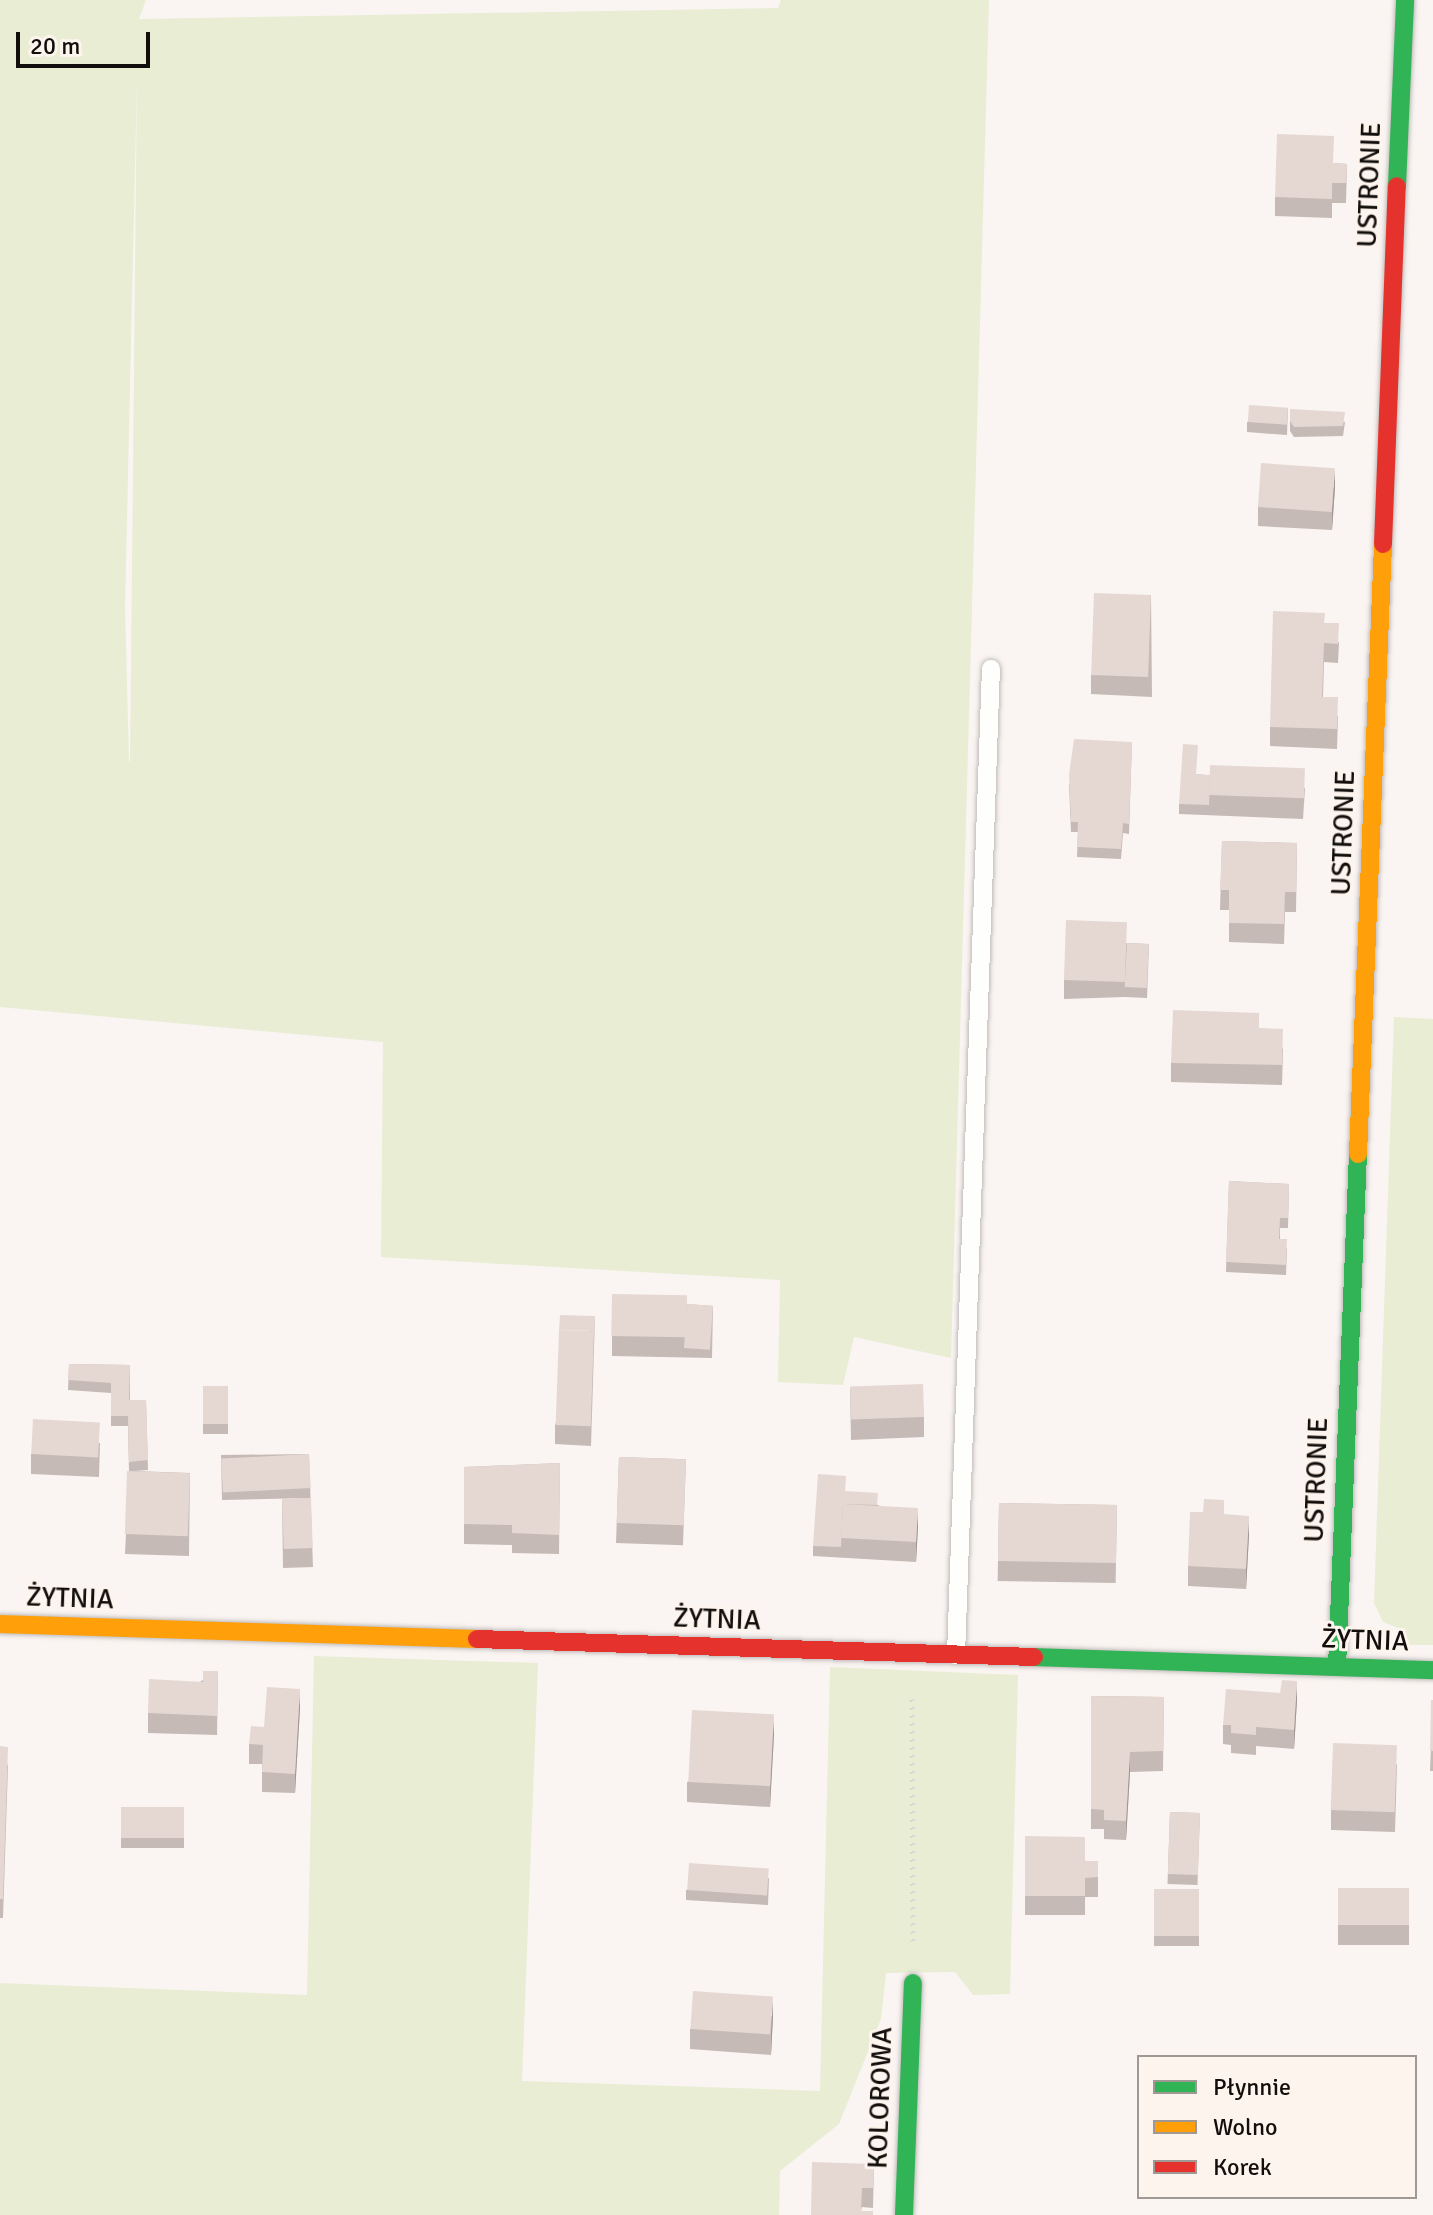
<!DOCTYPE html>
<meta charset="utf-8">
<style>
body{margin:0}
#map{position:relative;width:1433px;height:2215px;overflow:hidden;background:#faf5f2;font-family:Signika,sans-serif}
div>[style]{position:absolute}
.green>*{inset:0;background:#e8edd4}
.path>*{height:5px;margin-top:-2.5px;transform-origin:0;background:repeating-linear-gradient(90deg,#dad8d7 0 2px,transparent 0 8px)}
.roads{filter:drop-shadow(0 0 2px #c0bcba) drop-shadow(0 0 2px #c0bcba)}
.lane>*{height:18px;margin:-9px;padding:0 9px;transform-origin:9px;border-radius:9px;background:#fefefd}
.fast>*{height:18px;margin:-9px;padding:0 9px;transform-origin:9px;border-radius:9px;background:#30b455}
.slow>*{height:18px;margin:-9px;padding:0 9px;transform-origin:9px;border-radius:9px;background:#ff9f0a}
.jam>*{height:18px;margin:-9px;padding:0 9px;transform-origin:9px;border-radius:9px;background:#e5322d}
.wall>*{inset:0;background:#c5bab5;transform-origin:0 0}
.shaded-wall>*{inset:0;background:#a09794}
.building>*{inset:0;background:#e5d8d3;transform-origin:0 0}
span{translate:-50% -50%;white-space:nowrap;text-align:center;line-height:1.15;-webkit-text-stroke:6px #fef4ee;paint-order:stroke}
.street-label{font-size:28px;color:#110e0b}
.legend{position:absolute;left:1137px;top:2055px;width:280px;height:144px;box-sizing:border-box;background:#fef4ee;border:2px solid #9f9893;margin:0;padding:10px 14px;list-style:none;font-size:24px;color:#110e0b}
.legend li{display:flex;align-items:center;gap:16px;height:40px}
.legend b{width:40px;border:2px solid #9f9893}
.scale{position:absolute;left:16px;top:32px;width:134px;height:36px;box-sizing:border-box;border:4px solid #110e0b;border-top:0;padding-left:10px;font-size:24px;line-height:28px;white-space:nowrap;color:#110e0b;-webkit-text-stroke:6px #fef4ee;paint-order:stroke}
</style>
<div id="map">
<div class="green">
<i style="clip-path:polygon(evenodd,0 0,146px 0,139px 19px,778px 8px,781px 0,989px 0,951px 1358px,854px 1337px,843px 1385px,778px 1382px,780px 1280px,381px 1257px,383px 1042px,0 1007px,0 0,137px 78px,130px 761px,129px 762px,125px 607px,137px 78px)"></i>
<i style="clip-path:polygon(1394px 1017px,1433px 1019px,1433px 1645px,1402px 1645px,1403px 1630px,1383px 1622px,1374px 1603px)"></i>
<i style="clip-path:polygon(314px 1656px,538px 1663px,522px 2081px,820px 2091px,830px 1667px,1018px 1675px,1010px 1994px,973px 1995px,955px 1972px,886px 1973px,881px 2019px,839px 2124px,780px 2171px,779px 2215px,0 2215px,0 1983px,307px 1995px)"></i>
</div>
<div class="path">
<i style="left:912px;top:1699px;width:242px;rotate:89.8deg"></i>
</div>
<div class="roads">
<div class="lane">
<i style="left:956px;top:1655px;width:987px;rotate:-87.97deg"></i>
</div>
<div class="fast">
<i style="left:1397px;top:186px;width:186px;rotate:-87.5deg"></i>
<i style="left:1034px;top:1657px;width:399px;rotate:1.9deg"></i>
<i style="left:1337px;top:1667px;width:513px;rotate:-87.66deg"></i>
<i style="left:904px;top:2215px;width:232px;rotate:-87.8deg"></i>
</div>
<div class="slow">
<i style="left:1358px;top:1154px;width:611px;rotate:-87.65deg"></i>
<i style="left:0;top:1624px;width:477px;rotate:1.8deg"></i>
</div>
<div class="jam">
<i style="left:1383px;top:544px;width:358px;rotate:-87.8deg"></i>
<i style="left:477px;top:1639px;width:557px;rotate:1.85deg"></i>
</div>
</div>
<div class="wall">
<i style="clip-path:polygon(1333px 163px,1347px 164px,1346px 203px,1332px 203px,1332px 218px,1275px 216px,1275px 197px)"></i>
<i style="clip-path:polygon(1288px 408px,1287px 435px,1247px 432px,1247px 422px)"></i>
<i style="clip-path:polygon(1290px 409px,1345px 422px,1343px 436px,1294px 437px,1290px 431px)"></i>
<i style="clip-path:polygon(1335px 487px,1332px 530px,1258px 526px,1258px 507px)"></i>
<i style="clip-path:polygon(1151px 595px,1152px 697px,1091px 694px,1091px 675px)"></i>
<i style="clip-path:polygon(1325px 623px,1339px 643px,1338px 663px,1324px 662px,1323px 697px,1338px 717px,1337px 749px,1270px 746px,1270px 727px)"></i>
<i style="clip-path:polygon(1132px 742px,1129px 834px,1123px 833px,1121px 859px,1077px 857px,1078px 832px,1071px 832px,1069px 785px)"></i>
<i style="clip-path:polygon(1197px 774px,1305px 788px,1303px 819px,1179px 814px,1179px 804px)"></i>
<i style="clip-path:polygon(1222px 841px,1297px 843px,1296px 912px,1285px 912px,1284px 944px,1229px 942px,1229px 910px,1220px 910px)"></i>
<i style="clip-path:polygon(1127px 943px,1149px 944px,1147px 998px,1125px 997px,1064px 999px,1064px 980px)"></i>
<i style="clip-path:polygon(1259px 1028px,1283px 1049px,1282px 1085px,1171px 1082px,1171px 1063px)"></i>
<i style="clip-path:polygon(1229px 1181px,1289px 1184px,1288px 1228px,1280px 1228px,1280px 1239px,1287px 1249px,1286px 1275px,1226px 1272px)"></i>
<i style="clip-path:polygon(612px 1294px,687px 1304px,713px 1306px,712px 1358px,612px 1356px)"></i>
<i style="clip-path:polygon(595px 1316px,591px 1446px,555px 1444px,555px 1425px)"></i>
<i style="clip-path:polygon(69px 1364px,130px 1365px,130px 1400px,146px 1400px,148px 1470px,135px 1471px,190px 1473px,189px 1556px,125px 1554px,129px 1471px,128px 1426px,111px 1426px,111px 1393px,68px 1390px)"></i>
<i style="left:203px;top:1386px;width:25px;height:48px"></i>
<i style="clip-path:polygon(850px 1388px,924px 1417px,924px 1437px,851px 1440px)"></i>
<i style="clip-path:polygon(100px 1443px,99px 1477px,31px 1474px,31px 1454px)"></i>
<i style="clip-path:polygon(309px 1454px,313px 1567px,283px 1568px,282px 1500px,310px 1498px,222px 1500px,221px 1455px)"></i>
<i style="left:619px;top:1457px;width:67px;height:86px;rotate:2deg"></i>
<i style="clip-path:polygon(560px 1463px,559px 1554px,512px 1553px,512px 1545px,464px 1544px,464px 1467px)"></i>
<i style="clip-path:polygon(845px 1491px,878px 1505px,918px 1527px,916px 1562px,813px 1556px,813px 1546px)"></i>
<i style="left:999px;top:1503px;width:118px;height:78px;rotate:1deg"></i>
<i style="clip-path:polygon(1224px 1515px,1249px 1535px,1246px 1589px,1188px 1586px,1188px 1566px)"></i>
<i style="clip-path:polygon(218px 1671px,217px 1735px,148px 1733px,148px 1713px)"></i>
<i style="clip-path:polygon(1091px 1696px,1164px 1697px,1163px 1771px,1130px 1772px,1126px 1840px,1104px 1839px,1104px 1829px,1091px 1829px)"></i>
<i style="clip-path:polygon(1297px 1700px,1294px 1749px,1256px 1746px,1256px 1755px,1231px 1753px,1231px 1745px,1223px 1744px,1223px 1725px)"></i>
<i style="clip-path:polygon(1433px 1700px,1433px 1771px,1430px 1771px)"></i>
<i style="clip-path:polygon(300px 1708px,295px 1793px,262px 1792px,262px 1764px,249px 1764px,249px 1744px,264px 1727px)"></i>
<i style="clip-path:polygon(774px 1734px,770px 1807px,687px 1802px,687px 1782px)"></i>
<i style="clip-path:polygon(0 1746px,8px 1766px,3px 1918px,0 1918px)"></i>
<i style="clip-path:polygon(1397px 1764px,1395px 1832px,1331px 1830px,1331px 1810px)"></i>
<i style="left:121px;top:1807px;width:63px;height:41px"></i>
<i style="left:1170px;top:1812px;width:30px;height:72px;rotate:2deg"></i>
<i style="clip-path:polygon(1025px 1836px,1085px 1861px,1098px 1861px,1098px 1897px,1085px 1897px,1085px 1915px,1025px 1915px)"></i>
<i style="clip-path:polygon(769px 1878px,768px 1905px,686px 1900px,686px 1890px)"></i>
<i style="left:1338px;top:1888px;width:71px;height:57px"></i>
<i style="left:1154px;top:1889px;width:45px;height:57px"></i>
<i style="clip-path:polygon(773px 2016px,771px 2055px,690px 2049px,690px 2029px)"></i>
<i style="clip-path:polygon(874px 2164px,873px 2208px,862px 2207px,861px 2211px,811px 2215px)"></i>
</div>
<div class="shaded-wall">
<i style="clip-path:polygon(1335px 468px,1335px 487px,1332px 530px,1332px 511px)"></i>
<i style="clip-path:polygon(918px 1508px,918px 1527px,916px 1562px,916px 1542px)"></i>
<i style="clip-path:polygon(1249px 1516px,1249px 1535px,1246px 1589px,1246px 1569px)"></i>
<i style="clip-path:polygon(1297px 1681px,1297px 1700px,1294px 1749px,1294px 1730px)"></i>
<i style="clip-path:polygon(300px 1689px,300px 1708px,295px 1793px,295px 1774px)"></i>
<i style="clip-path:polygon(774px 1715px,774px 1734px,770px 1807px,770px 1787px)"></i>
<i style="clip-path:polygon(1130px 1752px,1130px 1772px,1126px 1840px,1126px 1821px)"></i>
<i style="clip-path:polygon(773px 1997px,773px 2016px,771px 2055px,771px 2035px)"></i>
</div>
<div class="building">
<i style="clip-path:polygon(1277px 134px,1334px 136px,1333px 163px,1347px 164px,1346px 183px,1332px 183px,1332px 199px,1275px 197px)"></i>
<i style="left:1249px;top:405px;width:39px;height:17px;rotate:4deg"></i>
<i style="clip-path:polygon(1290px 409px,1345px 412px,1343px 426px,1294px 427px,1290px 421px)"></i>
<i style="left:1261px;top:463px;width:74px;height:44px;rotate:4deg"></i>
<i style="left:1094px;top:593px;width:57px;height:82px;rotate:2deg"></i>
<i style="clip-path:polygon(1273px 611px,1325px 613px,1324px 623px,1339px 623px,1338px 644px,1324px 643px,1322px 697px,1338px 697px,1337px 729px,1270px 727px)"></i>
<i style="clip-path:polygon(1074px 739px,1132px 742px,1129px 824px,1123px 823px,1121px 849px,1077px 847px,1078px 822px,1071px 822px,1069px 775px)"></i>
<i style="clip-path:polygon(1183px 744px,1198px 745px,1196px 774px,1210px 775px,1209px 805px,1179px 804px)"></i>
<i style="left:1210px;top:765px;width:95px;height:30px;rotate:2deg"></i>
<i style="clip-path:polygon(1222px 841px,1297px 843px,1296px 892px,1285px 892px,1284px 924px,1229px 923px,1229px 890px,1220px 890px)"></i>
<i style="left:1066px;top:920px;width:61px;height:60px;rotate:2deg"></i>
<i style="left:1127px;top:943px;width:22px;height:44px;rotate:3deg"></i>
<i style="clip-path:polygon(1173px 1010px,1259px 1013px,1259px 1028px,1283px 1029px,1282px 1065px,1171px 1063px)"></i>
<i style="clip-path:polygon(1229px 1181px,1289px 1184px,1288px 1218px,1280px 1218px,1279px 1239px,1287px 1239px,1286px 1265px,1226px 1262px)"></i>
<i style="left:612px;top:1294px;width:75px;height:42px;rotate:1deg"></i>
<i style="left:687px;top:1304px;width:26px;height:44px;rotate:4deg"></i>
<i style="clip-path:polygon(560px 1315px,595px 1316px,594px 1341px,594px 1331px,559px 1330px)"></i>
<i style="left:559px;top:1330px;width:35px;height:95px;rotate:2deg"></i>
<i style="clip-path:polygon(69px 1364px,130px 1365px,129px 1400px,146px 1400px,148px 1460px,129px 1462px,128px 1416px,111px 1416px,111px 1383px,68px 1380px)"></i>
<i style="left:923px;top:1384px;width:33px;height:73px;rotate:88deg"></i>
<i style="left:203px;top:1386px;width:25px;height:38px"></i>
<i style="left:33px;top:1419px;width:67px;height:35px;rotate:3deg"></i>
<i style="left:309px;top:1454px;width:34px;height:88px;rotate:87deg"></i>
<i style="left:619px;top:1457px;width:67px;height:66px;rotate:2deg"></i>
<i style="clip-path:polygon(560px 1463px,559px 1535px,512px 1533px,512px 1525px,464px 1524px,464px 1467px)"></i>
<i style="left:127px;top:1471px;width:63px;height:63px;rotate:2deg"></i>
<i style="clip-path:polygon(818px 1474px,846px 1476px,845px 1491px,878px 1493px,877px 1505px,843px 1504px,841px 1547px,813px 1546px)"></i>
<i style="left:311px;top:1498px;width:50px;height:29px;rotate:88deg"></i>
<i style="clip-path:polygon(1204px 1499px,1224px 1500px,1224px 1514px,1249px 1516px,1246px 1569px,1188px 1566px,1190px 1512px,1203px 1512px)"></i>
<i style="left:999px;top:1503px;width:118px;height:58px;rotate:1deg"></i>
<i style="left:843px;top:1504px;width:75px;height:34px;rotate:3deg"></i>
<i style="clip-path:polygon(203px 1671px,218px 1671px,217px 1716px,148px 1713px,149px 1679px,203px 1682px)"></i>
<i style="clip-path:polygon(1282px 1680px,1297px 1681px,1294px 1730px,1256px 1727px,1256px 1735px,1231px 1733px,1231px 1725px,1223px 1725px,1226px 1689px,1280px 1693px)"></i>
<i style="clip-path:polygon(267px 1687px,300px 1689px,295px 1774px,262px 1772px,263px 1745px,249px 1744px,251px 1726px,264px 1727px)"></i>
<i style="clip-path:polygon(1091px 1696px,1164px 1697px,1163px 1751px,1130px 1752px,1126px 1821px,1104px 1820px,1104px 1810px,1091px 1809px)"></i>
<i style="clip-path:polygon(1431px 1700px,1433px 1700px,1433px 1751px,1430px 1751px)"></i>
<i style="left:692px;top:1710px;width:82px;height:72px;rotate:3deg"></i>
<i style="left:1333px;top:1743px;width:64px;height:67px;rotate:2deg"></i>
<i style="clip-path:polygon(0 1746px,8px 1747px,3px 1899px,0 1899px)"></i>
<i style="left:121px;top:1807px;width:63px;height:31px"></i>
<i style="left:1170px;top:1812px;width:30px;height:62px;rotate:2deg"></i>
<i style="clip-path:polygon(1025px 1836px,1085px 1837px,1085px 1861px,1098px 1861px,1098px 1877px,1085px 1878px,1085px 1896px,1025px 1896px)"></i>
<i style="left:689px;top:1863px;width:80px;height:27px;rotate:4deg"></i>
<i style="left:1338px;top:1888px;width:71px;height:37px"></i>
<i style="left:1154px;top:1889px;width:45px;height:47px"></i>
<i style="left:693px;top:1991px;width:80px;height:38px;rotate:4deg"></i>
<i style="clip-path:polygon(812px 2162px,874px 2164px,873px 2188px,862px 2188px,861px 2211px,873px 2211px,873px 2215px,811px 2215px)"></i>
</div>
<div class="street-label">
<span style="left:1369px;top:185px;rotate:-88deg">USTRONIE</span>
<span style="left:1343px;top:833px;rotate:-88deg">USTRONIE</span>
<span style="left:1316px;top:1480px;rotate:-88deg">USTRONIE</span>
<span style="left:70px;top:1598px;rotate:2deg">ŻYTNIA</span>
<span style="left:717px;top:1619px;rotate:2deg">ŻYTNIA</span>
<span style="left:1365px;top:1640px;rotate:2deg">ŻYTNIA</span>
<span style="left:880px;top:2098px;rotate:-88deg">KOLOROWA</span>
</div>
<ul class="legend">
<li><b style="height:10px;background:#30b455"></b>Płynnie</li>
<li><b style="height:10px;background:#ff9f0a"></b>Wolno</li>
<li><b style="height:10px;background:#e5322d"></b>Korek</li>
</ul>
<div class="scale">20 m</div>
</div>
